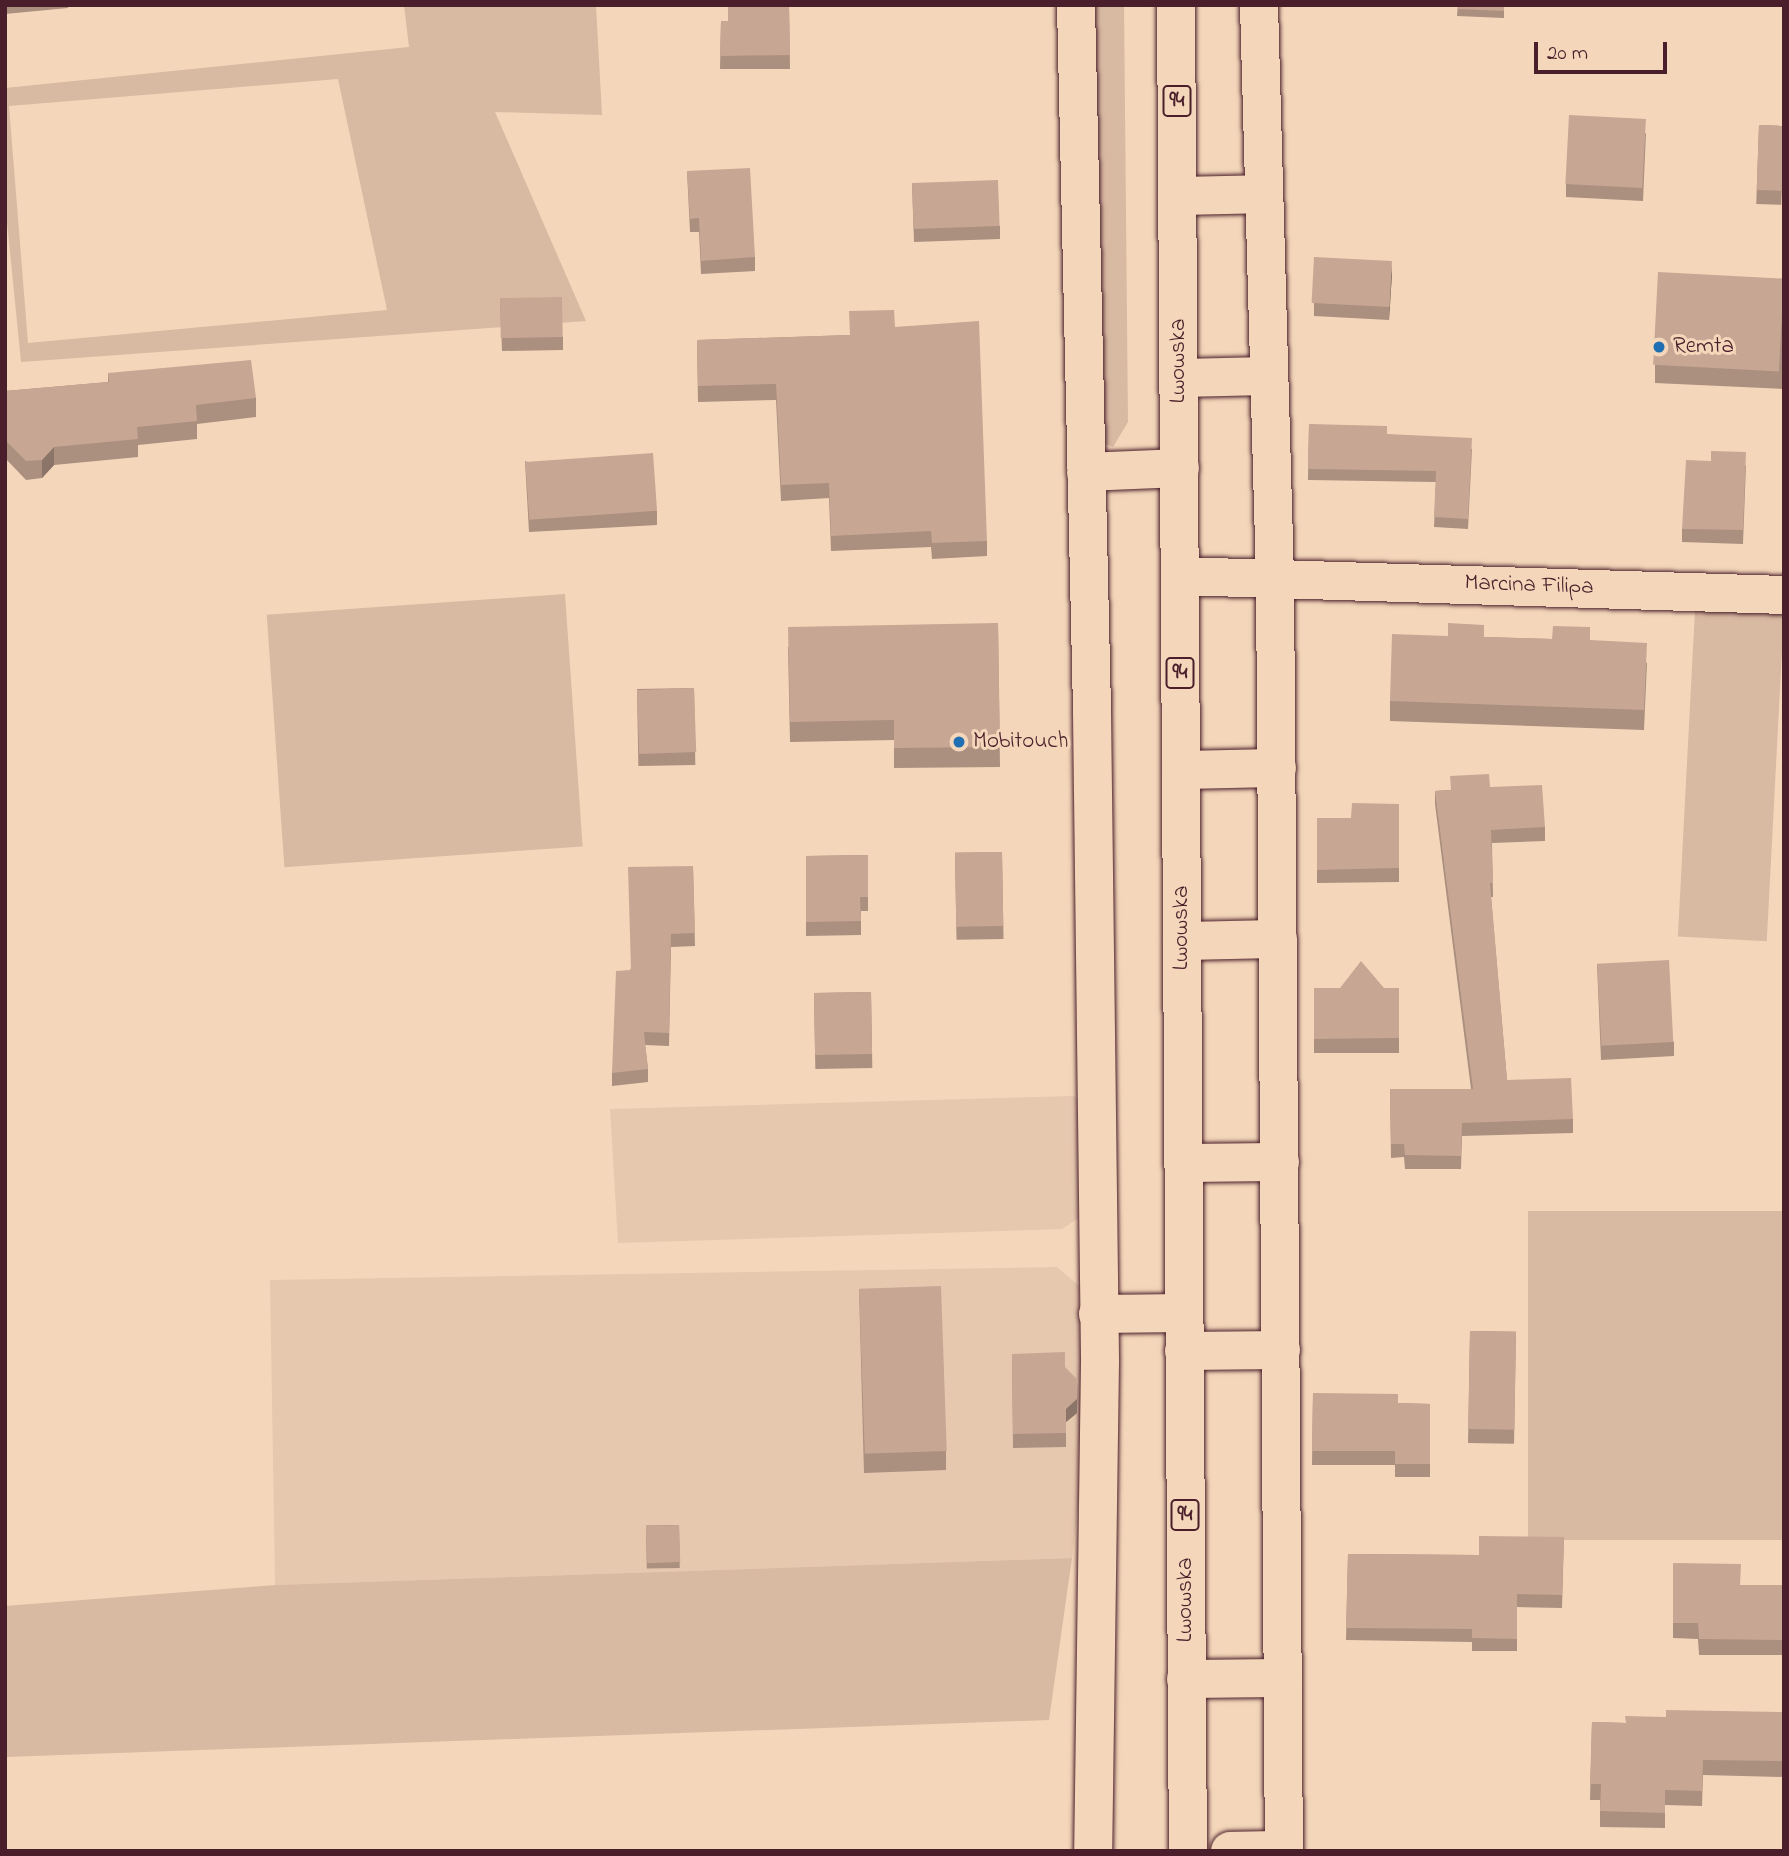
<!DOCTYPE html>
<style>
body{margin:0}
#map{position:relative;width:1789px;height:1856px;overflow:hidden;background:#f4d7ba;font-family:"Indie Flower",sans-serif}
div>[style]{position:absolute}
.built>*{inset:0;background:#e6c8af}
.green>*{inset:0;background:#d8b9a2;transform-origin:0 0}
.roads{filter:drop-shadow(0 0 2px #4a1f2b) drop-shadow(0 0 2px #4a1f2b)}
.minor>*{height:38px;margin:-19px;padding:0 19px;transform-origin:19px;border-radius:19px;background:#f4d7ba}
.primary>*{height:38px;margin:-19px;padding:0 19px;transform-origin:19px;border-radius:19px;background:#f4d7ba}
.wall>*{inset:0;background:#ab8f7f;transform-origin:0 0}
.shaded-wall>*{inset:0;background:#8b7468}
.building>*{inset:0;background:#c7a694;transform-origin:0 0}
.dots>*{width:19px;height:19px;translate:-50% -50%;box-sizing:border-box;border:4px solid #f4d7ba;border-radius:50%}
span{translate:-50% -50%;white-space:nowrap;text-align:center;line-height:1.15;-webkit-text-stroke:6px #f4d7ba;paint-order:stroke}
.shield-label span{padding:2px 5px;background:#f4d7ba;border:2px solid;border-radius:5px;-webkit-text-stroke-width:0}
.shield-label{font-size:21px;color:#4a1f2b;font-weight:700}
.poi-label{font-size:23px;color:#4a1f2b}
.left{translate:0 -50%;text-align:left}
.street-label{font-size:23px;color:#4a1f2b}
.frame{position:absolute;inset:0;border:7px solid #4a1f2b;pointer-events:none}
.scale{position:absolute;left:1534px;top:42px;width:133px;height:32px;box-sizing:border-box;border:4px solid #4a1f2b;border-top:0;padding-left:9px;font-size:21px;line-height:24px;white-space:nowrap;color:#4a1f2b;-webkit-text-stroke:5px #f4d7ba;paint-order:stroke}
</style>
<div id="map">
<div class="built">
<i style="clip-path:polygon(1073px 1096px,1083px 1100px,1086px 1213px,1062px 1229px,618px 1243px,610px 1109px)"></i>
<i style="clip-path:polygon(1057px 1267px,1083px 1289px,1082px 1468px,1072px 1558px,275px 1585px,270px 1280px)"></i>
</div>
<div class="green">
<i style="clip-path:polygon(evenodd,404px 5px,596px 5px,602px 115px,495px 112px,586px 321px,21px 362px,5px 202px,5px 88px,409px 47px,404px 5px,338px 79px,387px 310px,28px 343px,9px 106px,338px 79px)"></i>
<i style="clip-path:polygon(1090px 5px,1124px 5px,1128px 422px,1113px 447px,1103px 443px)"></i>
<i style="left:565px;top:594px;width:253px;height:299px;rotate:86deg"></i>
<i style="left:1695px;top:610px;width:89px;height:327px;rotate:3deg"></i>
<i style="left:1784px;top:1211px;width:329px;height:256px;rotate:90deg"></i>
<i style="clip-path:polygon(1072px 1558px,1049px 1720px,5px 1757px,5px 1606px,275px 1585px)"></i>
</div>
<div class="roads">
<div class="minor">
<i style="left:1076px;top:5px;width:707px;rotate:88.7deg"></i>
<i style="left:1092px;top:712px;width:650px;rotate:89.29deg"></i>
<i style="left:1100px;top:1362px;width:489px;rotate:90.8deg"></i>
<i style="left:1259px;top:5px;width:572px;rotate:88.4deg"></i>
<i style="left:1275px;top:577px;width:1274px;rotate:89.6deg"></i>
<i style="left:1177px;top:196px;width:85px;rotate:-1.3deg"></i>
<i style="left:1179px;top:378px;width:90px;rotate:-1.3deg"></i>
<i style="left:1086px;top:472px;width:94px;rotate:-2.4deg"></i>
<i style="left:1180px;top:576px;width:604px;rotate:1.8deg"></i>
<i style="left:1181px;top:770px;width:96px;rotate:-1.2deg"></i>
<i style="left:1182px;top:941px;width:96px;rotate:-1.2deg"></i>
<i style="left:1183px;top:1163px;width:97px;rotate:-0.6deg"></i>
<i style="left:1098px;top:1314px;width:86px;rotate:-0.7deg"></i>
<i style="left:1184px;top:1351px;width:97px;rotate:-0.6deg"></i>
<i style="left:1186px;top:1679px;width:97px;rotate:-0.6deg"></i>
<i style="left:1230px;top:1851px;width:54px;rotate:-1.1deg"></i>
</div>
<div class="primary">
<i style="left:1176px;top:5px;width:1846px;rotate:89.63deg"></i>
</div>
</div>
<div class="wall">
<i style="clip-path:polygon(5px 5px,68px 5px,68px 8px,5px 14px)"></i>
<i style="clip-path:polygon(789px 5px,790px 69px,720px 69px,721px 21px,728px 21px)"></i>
<i style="clip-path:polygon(1458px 5px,1504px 5px,1504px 18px,1457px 16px)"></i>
<i style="left:1759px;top:125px;width:25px;height:79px;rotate:2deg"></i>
<i style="clip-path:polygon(1646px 133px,1643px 201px,1566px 197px,1566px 184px)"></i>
<i style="clip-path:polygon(687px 171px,755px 257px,755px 271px,701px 274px,699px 232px,690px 232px)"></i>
<i style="clip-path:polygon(912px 183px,1000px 226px,1000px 239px,914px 242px)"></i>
<i style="clip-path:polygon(1314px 257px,1392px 274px,1389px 320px,1314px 316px)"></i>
<i style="clip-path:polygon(1784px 278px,1784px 389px,1655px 383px,1655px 365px)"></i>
<i style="clip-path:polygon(500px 299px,563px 337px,563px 350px,502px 351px)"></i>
<i style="clip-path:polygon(895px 327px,987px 541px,987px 556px,932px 559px,931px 547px,831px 551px,829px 498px,781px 501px,776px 400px,698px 402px,697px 340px,850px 335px)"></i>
<i style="clip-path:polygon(108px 373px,256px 398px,256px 417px,197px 424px,197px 439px,138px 445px,138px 457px,54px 465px,42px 478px,26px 480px,6px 459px,5px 391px,108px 382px)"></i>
<i style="clip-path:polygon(1309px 424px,1387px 434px,1472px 449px,1468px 529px,1434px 527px,1436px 482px,1308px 480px)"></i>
<i style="clip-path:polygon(525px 461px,657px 511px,657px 525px,529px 532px)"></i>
<i style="clip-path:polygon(1746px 465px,1743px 544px,1682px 542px,1682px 529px)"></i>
<i style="clip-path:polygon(998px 623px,1000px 767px,894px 768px,894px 740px,790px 742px,788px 647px)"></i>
<i style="clip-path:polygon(1484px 637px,1590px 640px,1647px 663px,1644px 730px,1390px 721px,1390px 701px)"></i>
<i style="left:694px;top:688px;width:77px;height:57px;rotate:89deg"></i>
<i style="clip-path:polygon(1490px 787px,1545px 827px,1545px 841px,1492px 843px,1493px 897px,1491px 897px,1507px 1080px,1573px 1119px,1573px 1133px,1462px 1136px,1461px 1169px,1405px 1169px,1404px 1157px,1391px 1158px,1390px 1089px,1471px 1089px,1435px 804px,1435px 791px)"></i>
<i style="clip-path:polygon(1399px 804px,1399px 882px,1317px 883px,1317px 818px,1351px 818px)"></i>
<i style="left:1002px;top:852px;width:87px;height:47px;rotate:89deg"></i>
<i style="clip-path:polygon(868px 855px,868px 911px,861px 911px,861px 935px,806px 936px,806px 856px)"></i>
<i style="clip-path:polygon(693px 866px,695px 946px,671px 947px,669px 1046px,645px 1045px,648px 1069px,648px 1082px,612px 1086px,612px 1073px,630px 970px)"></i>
<i style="clip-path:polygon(1597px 964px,1674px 1042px,1674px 1056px,1601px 1060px)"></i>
<i style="left:1314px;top:988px;width:85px;height:65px"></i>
<i style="left:871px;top:992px;width:76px;height:57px;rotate:89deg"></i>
<i style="clip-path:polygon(859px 1289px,946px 1451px,946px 1470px,864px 1473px)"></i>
<i style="left:1470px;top:1331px;width:46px;height:112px;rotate:1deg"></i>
<i style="clip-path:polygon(1012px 1354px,1065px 1367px,1077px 1413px,1066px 1422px,1066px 1447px,1013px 1448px)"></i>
<i style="clip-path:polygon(1313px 1393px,1398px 1403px,1430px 1404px,1430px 1477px,1395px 1477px,1395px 1465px,1312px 1465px)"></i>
<i style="left:679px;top:1525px;width:43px;height:33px;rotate:89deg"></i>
<i style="clip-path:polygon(1564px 1537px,1562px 1608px,1517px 1607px,1517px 1651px,1472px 1651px,1472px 1642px,1346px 1640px,1348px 1554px,1479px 1555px)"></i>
<i style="clip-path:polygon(1673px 1563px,1740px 1585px,1784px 1585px,1784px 1655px,1699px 1655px,1698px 1639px,1673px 1638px)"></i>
<i style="clip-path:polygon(1784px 1712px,1784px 1777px,1703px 1775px,1702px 1806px,1665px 1805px,1665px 1828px,1600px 1827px,1600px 1800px,1590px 1800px,1592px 1722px,1626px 1723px,1666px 1717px)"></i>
</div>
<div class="shaded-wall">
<i style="clip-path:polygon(1392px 261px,1392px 274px,1389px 320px,1389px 307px)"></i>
<i style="clip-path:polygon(54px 447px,54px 465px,42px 478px,42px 460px)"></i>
<i style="clip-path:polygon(1078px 1380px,1077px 1413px,1066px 1422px,1066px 1409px)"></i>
</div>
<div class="building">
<i style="clip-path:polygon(728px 5px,789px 5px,790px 55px,720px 56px,721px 21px,728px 21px)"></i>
<i style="clip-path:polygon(1458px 5px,1504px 5px,1504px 11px,1457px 9px)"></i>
<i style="left:1569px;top:115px;width:77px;height:69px;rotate:3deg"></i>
<i style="left:1759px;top:125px;width:25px;height:65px;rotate:2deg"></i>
<i style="clip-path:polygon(750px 168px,755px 257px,701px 261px,699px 218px,690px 219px,687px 171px)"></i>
<i style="left:998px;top:180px;width:46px;height:86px;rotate:88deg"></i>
<i style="left:1314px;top:257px;width:78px;height:46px;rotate:3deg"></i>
<i style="left:1658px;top:272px;width:126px;height:93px;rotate:3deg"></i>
<i style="left:562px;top:297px;width:40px;height:62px;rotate:89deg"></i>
<i style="clip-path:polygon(894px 310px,895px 327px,979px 321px,987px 541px,932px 543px,931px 531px,831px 536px,829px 483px,781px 485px,776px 384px,698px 386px,697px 340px,850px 335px,849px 311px)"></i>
<i style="clip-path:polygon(251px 360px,256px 398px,196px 405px,197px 421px,137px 427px,138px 439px,54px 447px,42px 460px,26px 461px,6px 441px,5px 391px,109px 382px,108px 373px)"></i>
<i style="clip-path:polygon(1309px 424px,1387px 426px,1387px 434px,1472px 438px,1468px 519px,1434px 517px,1436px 471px,1308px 469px)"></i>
<i style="clip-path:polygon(1711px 451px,1746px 452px,1743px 530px,1682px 529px,1686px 460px,1711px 461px)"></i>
<i style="left:653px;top:453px;width:58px;height:128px;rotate:86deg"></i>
<i style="clip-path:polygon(998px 623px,1000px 747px,894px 748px,894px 720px,790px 722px,788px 627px)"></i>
<i style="clip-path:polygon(1448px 623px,1484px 625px,1484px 637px,1552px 639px,1553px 626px,1590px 627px,1590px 640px,1647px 643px,1644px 710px,1390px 701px,1392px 634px,1448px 636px)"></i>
<i style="left:694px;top:688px;width:64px;height:57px;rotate:88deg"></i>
<i style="clip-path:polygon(1489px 774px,1490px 787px,1542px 785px,1545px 827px,1491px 830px,1493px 883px,1490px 883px,1507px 1080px,1571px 1078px,1573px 1119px,1462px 1123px,1461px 1156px,1405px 1155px,1404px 1144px,1391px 1144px,1390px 1089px,1473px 1089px,1435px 791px,1451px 790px,1450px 776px)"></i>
<i style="clip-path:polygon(1352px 803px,1399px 804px,1399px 868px,1317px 870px,1317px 818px,1351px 818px)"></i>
<i style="left:1002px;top:852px;width:74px;height:47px;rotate:89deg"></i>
<i style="clip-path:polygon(868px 855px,868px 897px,860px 897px,861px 921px,806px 922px,806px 856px)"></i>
<i style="clip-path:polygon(693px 866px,695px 933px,671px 934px,669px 1033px,644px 1032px,648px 1069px,612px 1073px,616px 971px,631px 970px,628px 867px)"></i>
<i style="left:1669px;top:960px;width:82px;height:72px;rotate:87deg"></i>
<i style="clip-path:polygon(1361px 961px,1384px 988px,1399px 988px,1399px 1038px,1314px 1039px,1314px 988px,1340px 988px)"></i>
<i style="left:871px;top:992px;width:62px;height:57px;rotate:89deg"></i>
<i style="left:941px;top:1286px;width:165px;height:82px;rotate:88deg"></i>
<i style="left:1470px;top:1331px;width:46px;height:98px;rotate:1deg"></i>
<i style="clip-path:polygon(1065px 1352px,1065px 1367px,1078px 1380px,1077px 1399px,1066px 1409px,1066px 1433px,1013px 1434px,1012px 1354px)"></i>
<i style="clip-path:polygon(1313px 1393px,1398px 1394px,1398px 1403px,1430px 1404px,1430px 1464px,1395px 1464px,1395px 1451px,1312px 1451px)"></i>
<i style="left:679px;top:1525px;width:37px;height:33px;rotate:88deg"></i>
<i style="clip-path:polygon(1479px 1536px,1564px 1537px,1562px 1595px,1517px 1594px,1517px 1639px,1472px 1638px,1472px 1629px,1346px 1628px,1348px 1554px,1479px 1555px)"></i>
<i style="clip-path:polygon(1673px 1563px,1741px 1564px,1740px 1585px,1784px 1585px,1784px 1640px,1699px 1639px,1698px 1623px,1673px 1623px)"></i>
<i style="clip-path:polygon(1666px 1710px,1784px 1712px,1784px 1761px,1703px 1760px,1702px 1791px,1665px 1790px,1665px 1813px,1600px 1811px,1601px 1784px,1590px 1784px,1592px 1722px,1626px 1723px,1625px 1716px,1666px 1717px)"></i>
</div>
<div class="dots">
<i style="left:1659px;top:347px;background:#1f6fb2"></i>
<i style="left:959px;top:742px;background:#1f6fb2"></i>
</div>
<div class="shield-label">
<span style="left:1177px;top:101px">94</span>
<span style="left:1180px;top:673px">94</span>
<span style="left:1185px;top:1515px">94</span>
</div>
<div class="poi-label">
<span class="left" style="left:1673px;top:347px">Remta</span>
<span class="left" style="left:973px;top:742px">Mobitouch</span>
</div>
<div class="street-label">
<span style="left:1179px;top:361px;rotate:-90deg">Lwowska</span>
<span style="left:1529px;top:586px;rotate:2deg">Marcina Filipa</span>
<span style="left:1182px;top:928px;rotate:-90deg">Lwowska</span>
<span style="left:1186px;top:1600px;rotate:-90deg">Lwowska</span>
</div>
<div class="frame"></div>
<div class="scale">20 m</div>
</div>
